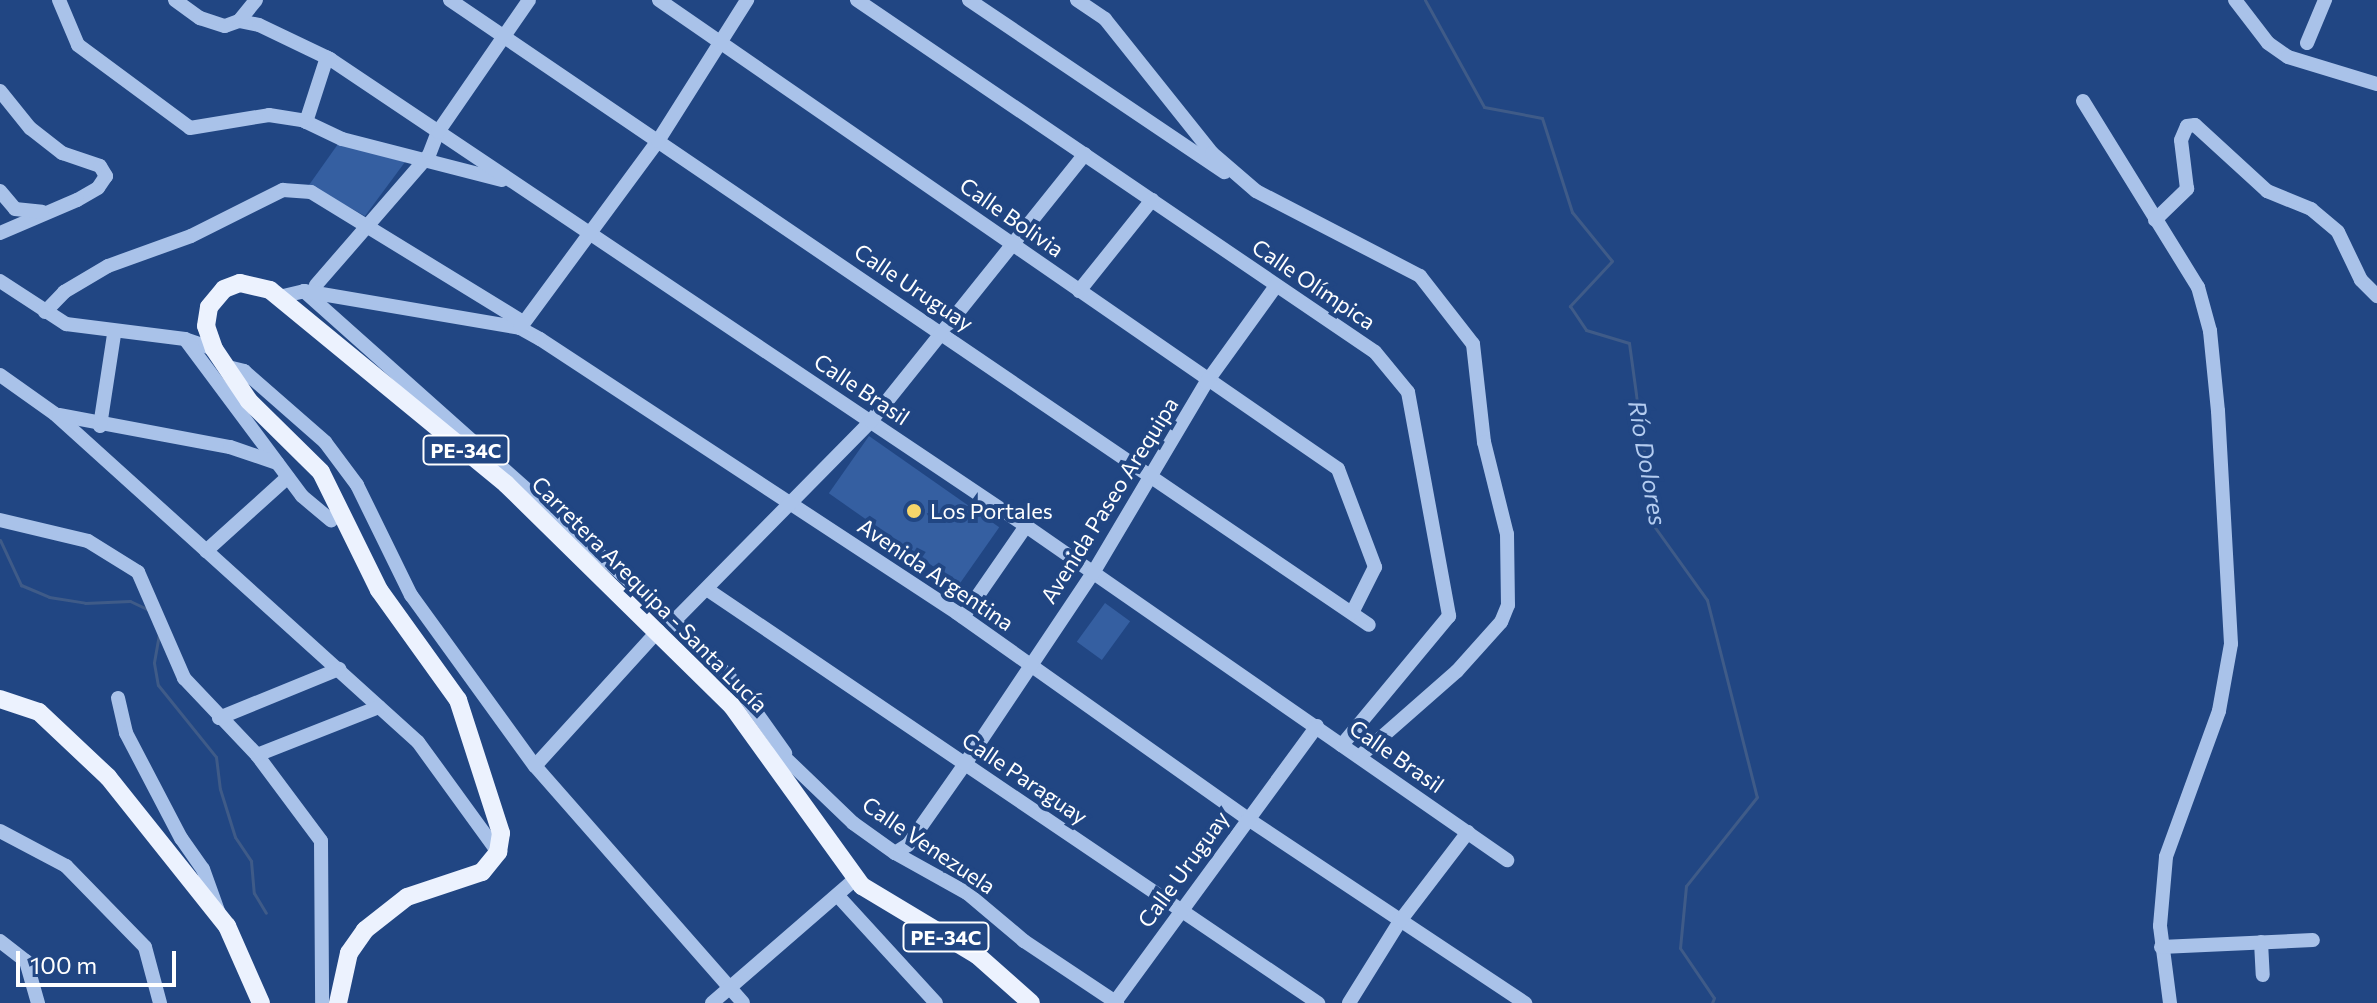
<!DOCTYPE html>
<meta charset="utf-8">
<style>
body{margin:0}
#map{position:relative;width:2377px;height:1003px;overflow:hidden;background:#214683;font-family:Commissioner,sans-serif}
div>[style]{position:absolute}
.green>*{inset:0;background:#355fa1;transform-origin:0 0}
.stream>*{height:3px;margin:-1.5px;padding:0 1.5px;transform-origin:1.5px;border-radius:1.5px;background:#3f5b88}
.minor>*{height:14px;margin:-7px;padding:0 7px;transform-origin:7px;border-radius:7px;background:#a9c2e9}
.major>*{height:18px;margin:-9px;padding:0 9px;transform-origin:9px;border-radius:9px;background:#ecf2fe}
.dots>*{width:22px;height:22px;translate:-50% -50%;box-sizing:border-box;border:4px solid #214683;border-radius:50%}
span{translate:-50% -50%;white-space:nowrap;text-align:center;line-height:1.15;-webkit-text-stroke:8px #214683;paint-order:stroke}
.shield-label span{padding:2px 6px;background:#214683;border:2px solid;border-radius:6px;-webkit-text-stroke-width:0}
.shield-label{font-size:20px;color:#fff;font-weight:700}
.street-label{font-size:22px;color:#fff}
.poi-label{font-size:22px;color:#fff}
.left{translate:0 -50%;text-align:left}
.water-label{font-size:24px;color:#b4ccf0;font-style:italic}
.scale{position:absolute;left:16px;top:951px;width:160px;height:36px;box-sizing:border-box;border:4px solid #fff;border-top:0;padding-left:10px;font-size:24px;line-height:28px;white-space:nowrap;color:#fff;-webkit-text-stroke:6px #214683;paint-order:stroke}
</style>
<div id="map">
<div class="green">
<i style="clip-path:polygon(338px 144px,405px 162px,365px 216px,309px 185px)"></i>
<i style="left:869px;top:436px;width:159px;height:70px;rotate:35deg"></i>
<i style="left:1105px;top:603px;width:31px;height:48px;rotate:36deg"></i>
</div>
<div class="stream">
<i style="left:1425px;top:0;width:122px;rotate:61.1deg"></i>
<i style="left:1484px;top:107px;width:59px;rotate:10.7deg"></i>
<i style="left:1542px;top:118px;width:99px;rotate:72.3deg"></i>
<i style="left:1572px;top:212px;width:63px;rotate:50.8deg"></i>
<i style="left:1612px;top:261px;width:62px;rotate:133deg"></i>
<i style="left:1570px;top:306px;width:29px;rotate:56deg"></i>
<i style="left:1586px;top:330px;width:45px;rotate:16.8deg"></i>
<i style="left:1629px;top:343px;width:185px;rotate:82.2deg"></i>
<i style="left:1654px;top:526px;width:91px;rotate:54.4deg"></i>
<i style="left:1707px;top:600px;width:203px;rotate:75.8deg"></i>
<i style="left:1757px;top:797px;width:114px;rotate:128.6deg"></i>
<i style="left:1686px;top:886px;width:62px;rotate:95.5deg"></i>
<i style="left:1680px;top:948px;width:60px;rotate:55.8deg"></i>
<i style="left:1714px;top:998px;width:5px;rotate:112deg"></i>
<i style="left:0;top:540px;width:50px;rotate:65deg"></i>
<i style="left:21px;top:585px;width:30px;rotate:23deg"></i>
<i style="left:49px;top:597px;width:36px;rotate:9deg"></i>
<i style="left:85px;top:603px;width:45px;rotate:-2.5deg"></i>
<i style="left:130px;top:601px;width:19px;rotate:25deg"></i>
<i style="left:159px;top:634px;width:29px;rotate:100deg"></i>
<i style="left:154px;top:663px;width:22px;rotate:80deg"></i>
<i style="left:158px;top:685px;width:92px;rotate:51.1deg"></i>
<i style="left:216px;top:757px;width:32px;rotate:83deg"></i>
<i style="left:220px;top:789px;width:50px;rotate:72.6deg"></i>
<i style="left:235px;top:837px;width:29px;rotate:56deg"></i>
<i style="left:251px;top:861px;width:32px;rotate:85deg"></i>
<i style="left:254px;top:893px;width:23px;rotate:59deg"></i>
</div>
<div class="minor">
<i style="left:59px;top:0;width:49px;rotate:67.1deg"></i>
<i style="left:78px;top:45px;width:139px;rotate:36.5deg"></i>
<i style="left:190px;top:128px;width:80px;rotate:-9.3deg"></i>
<i style="left:269px;top:115px;width:33px;rotate:9deg"></i>
<i style="left:302px;top:120px;width:44px;rotate:25.4deg"></i>
<i style="left:342px;top:139px;width:165px;rotate:14.4deg"></i>
<i style="left:175px;top:0;width:31px;rotate:36deg"></i>
<i style="left:200px;top:18px;width:26px;rotate:18deg"></i>
<i style="left:225px;top:26px;width:15px;rotate:-20deg"></i>
<i style="left:239px;top:21px;width:20px;rotate:11deg"></i>
<i style="left:259px;top:25px;width:79px;rotate:25.6deg"></i>
<i style="left:330px;top:59px;width:838px;rotate:33.86deg"></i>
<i style="left:1026px;top:526px;width:586px;rotate:34.78deg"></i>
<i style="left:450px;top:0;width:1111px;rotate:34.22deg"></i>
<i style="left:659px;top:0;width:825px;rotate:34.63deg"></i>
<i style="left:1338px;top:469px;width:105px;rotate:69.3deg"></i>
<i style="left:1375px;top:567px;width:51px;rotate:116.6deg"></i>
<i style="left:857px;top:0;width:626px;rotate:34.2deg"></i>
<i style="left:1375px;top:352px;width:52px;rotate:50.5deg"></i>
<i style="left:1408px;top:392px;width:228px;rotate:79.6deg"></i>
<i style="left:1449px;top:616px;width:168px;rotate:129.7deg"></i>
<i style="left:969px;top:0;width:308px;rotate:34deg"></i>
<i style="left:1077px;top:0;width:34px;rotate:34deg"></i>
<i style="left:1105px;top:19px;width:171px;rotate:51.4deg"></i>
<i style="left:1212px;top:153px;width:58px;rotate:40.8deg"></i>
<i style="left:1256px;top:191px;width:185px;rotate:27.4deg"></i>
<i style="left:1420px;top:276px;width:86px;rotate:52.1deg"></i>
<i style="left:1473px;top:344px;width:99px;rotate:83.6deg"></i>
<i style="left:1484px;top:442px;width:95px;rotate:76deg"></i>
<i style="left:1507px;top:534px;width:71px;rotate:89.2deg"></i>
<i style="left:1508px;top:605px;width:18px;rotate:112deg"></i>
<i style="left:1501px;top:622px;width:66px;rotate:131.9deg"></i>
<i style="left:1457px;top:671px;width:130px;rotate:138.7deg"></i>
<i style="left:2235px;top:0;width:54px;rotate:52.5deg"></i>
<i style="left:2268px;top:43px;width:24px;rotate:35deg"></i>
<i style="left:2288px;top:57px;width:93px;rotate:16.9deg"></i>
<i style="left:239px;top:21px;width:27px;rotate:-51deg"></i>
<i style="left:2307px;top:43px;width:47px;rotate:-67.3deg"></i>
<i style="left:0;top:91px;width:48px;rotate:51deg"></i>
<i style="left:30px;top:128px;width:41px;rotate:38deg"></i>
<i style="left:62px;top:153px;width:40px;rotate:18.9deg"></i>
<i style="left:100px;top:166px;width:12px;rotate:59deg"></i>
<i style="left:106px;top:176px;width:14px;rotate:124deg"></i>
<i style="left:98px;top:188px;width:24px;rotate:150deg"></i>
<i style="left:77px;top:200px;width:84px;rotate:156.8deg"></i>
<i style="left:2083px;top:101px;width:219px;rotate:58.3deg"></i>
<i style="left:2198px;top:287px;width:46px;rotate:74.7deg"></i>
<i style="left:2210px;top:331px;width:80px;rotate:84.3deg"></i>
<i style="left:2218px;top:411px;width:233px;rotate:86.8deg"></i>
<i style="left:2231px;top:644px;width:68px;rotate:100.2deg"></i>
<i style="left:2219px;top:711px;width:155px;rotate:110deg"></i>
<i style="left:2166px;top:857px;width:69px;rotate:95deg"></i>
<i style="left:2160px;top:926px;width:78px;rotate:82.6deg"></i>
<i style="left:306px;top:122px;width:68px;rotate:-72.1deg"></i>
<i style="left:0;top:191px;width:23px;rotate:50deg"></i>
<i style="left:15px;top:209px;width:27px;rotate:6deg"></i>
<i style="left:2155px;top:220px;width:45px;rotate:-44.1deg"></i>
<i style="left:2187px;top:189px;width:49px;rotate:-97deg"></i>
<i style="left:2181px;top:140px;width:15px;rotate:-67deg"></i>
<i style="left:2187px;top:126px;width:8px;rotate:-7deg"></i>
<i style="left:2195px;top:125px;width:98px;rotate:42.5deg"></i>
<i style="left:2267px;top:191px;width:48px;rotate:22.2deg"></i>
<i style="left:2311px;top:209px;width:35px;rotate:40deg"></i>
<i style="left:2338px;top:232px;width:53px;rotate:64.4deg"></i>
<i style="left:2361px;top:280px;width:23px;rotate:45deg"></i>
<i style="left:0;top:281px;width:79px;rotate:33.1deg"></i>
<i style="left:66px;top:324px;width:120px;rotate:7.2deg"></i>
<i style="left:185px;top:339px;width:31px;rotate:19deg"></i>
<i style="left:316px;top:285px;width:172px;rotate:-49deg"></i>
<i style="left:429px;top:155px;width:25px;rotate:-69deg"></i>
<i style="left:438px;top:132px;width:160px;rotate:-55.4deg"></i>
<i style="left:304px;top:291px;width:496px;rotate:41.7deg"></i>
<i style="left:674px;top:621px;width:88px;rotate:45.5deg"></i>
<i style="left:736px;top:684px;width:85px;rotate:54.6deg"></i>
<i style="left:1079px;top:291px;width:117px;rotate:-51.3deg"></i>
<i style="left:279px;top:297px;width:26px;rotate:-13deg"></i>
<i style="left:304px;top:291px;width:219px;rotate:9.7deg"></i>
<i style="left:520px;top:328px;width:23px;rotate:29deg"></i>
<i style="left:540px;top:339px;width:499px;rotate:33.3deg"></i>
<i style="left:957px;top:613px;width:357px;rotate:35.3deg"></i>
<i style="left:1248px;top:819px;width:333px;rotate:33.6deg"></i>
<i style="left:45px;top:312px;width:28px;rotate:-46deg"></i>
<i style="left:64px;top:292px;width:51px;rotate:-30.6deg"></i>
<i style="left:108px;top:266px;width:88px;rotate:-19.9deg"></i>
<i style="left:191px;top:236px;width:103px;rotate:-26.6deg"></i>
<i style="left:283px;top:190px;width:28px;rotate:4deg"></i>
<i style="left:311px;top:192px;width:249px;rotate:31.5deg"></i>
<i style="left:520px;top:328px;width:232px;rotate:-53.6deg"></i>
<i style="left:658px;top:141px;width:167px;rotate:-57.7deg"></i>
<i style="left:185px;top:339px;width:196px;rotate:53.3deg"></i>
<i style="left:302px;top:496px;width:38px;rotate:40deg"></i>
<i style="left:224px;top:366px;width:21px;rotate:14deg"></i>
<i style="left:244px;top:371px;width:108px;rotate:41.2deg"></i>
<i style="left:325px;top:442px;width:54px;rotate:53.3deg"></i>
<i style="left:357px;top:485px;width:123px;rotate:63.9deg"></i>
<i style="left:411px;top:595px;width:211px;rotate:54.1deg"></i>
<i style="left:535px;top:766px;width:315px;rotate:48.7deg"></i>
<i style="left:0;top:375px;width:67px;rotate:35.3deg"></i>
<i style="left:55px;top:414px;width:489px;rotate:42.1deg"></i>
<i style="left:418px;top:742px;width:136px;rotate:54deg"></i>
<i style="left:59px;top:415px;width:174px;rotate:10.6deg"></i>
<i style="left:230px;top:447px;width:50px;rotate:18.8deg"></i>
<i style="left:100px;top:426px;width:93px;rotate:-81.3deg"></i>
<i style="left:0;top:520px;width:90px;rotate:13.4deg"></i>
<i style="left:88px;top:541px;width:59px;rotate:31.8deg"></i>
<i style="left:138px;top:572px;width:116px;rotate:66.5deg"></i>
<i style="left:184px;top:678px;width:106px;rotate:46.5deg"></i>
<i style="left:257px;top:755px;width:107px;rotate:53.3deg"></i>
<i style="left:321px;top:841px;width:162px;rotate:89.6deg"></i>
<i style="left:206px;top:551px;width:110px;rotate:-42.1deg"></i>
<i style="left:708px;top:590px;width:737px;rotate:34.1deg"></i>
<i style="left:963px;top:617px;width:111px;rotate:-55.3deg"></i>
<i style="left:674px;top:621px;width:281px;rotate:-45.4deg"></i>
<i style="left:871px;top:421px;width:342px;rotate:-51.3deg"></i>
<i style="left:118px;top:698px;width:36px;rotate:77deg"></i>
<i style="left:126px;top:733px;width:119px;rotate:62.4deg"></i>
<i style="left:181px;top:838px;width:38px;rotate:55deg"></i>
<i style="left:203px;top:869px;width:45px;rotate:70.3deg"></i>
<i style="left:219px;top:718px;width:130px;rotate:-22.2deg"></i>
<i style="left:778px;top:751px;width:104px;rotate:43.8deg"></i>
<i style="left:853px;top:823px;width:52px;rotate:35.5deg"></i>
<i style="left:895px;top:853px;width:82px;rotate:29.1deg"></i>
<i style="left:967px;top:893px;width:75px;rotate:40.1deg"></i>
<i style="left:1024px;top:941px;width:112px;rotate:33.7deg"></i>
<i style="left:257px;top:755px;width:131px;rotate:-21.5deg"></i>
<i style="left:535px;top:766px;width:183px;rotate:-47.7deg"></i>
<i style="left:0;top:831px;width:75px;rotate:27.9deg"></i>
<i style="left:66px;top:866px;width:113px;rotate:45.7deg"></i>
<i style="left:145px;top:947px;width:58px;rotate:75deg"></i>
<i style="left:895px;top:853px;width:15px;rotate:-32deg"></i>
<i style="left:908px;top:845px;width:99px;rotate:-54.9deg"></i>
<i style="left:965px;top:764px;width:230px;rotate:-56.2deg"></i>
<i style="left:1093px;top:573px;width:221px;rotate:-59.3deg"></i>
<i style="left:1206px;top:383px;width:120px;rotate:-54.2deg"></i>
<i style="left:838px;top:896px;width:145px;rotate:47.5deg"></i>
<i style="left:0;top:941px;width:33px;rotate:38deg"></i>
<i style="left:26px;top:961px;width:44px;rotate:74.1deg"></i>
<i style="left:2261px;top:942px;width:33px;rotate:87deg"></i>
<i style="left:2161px;top:947px;width:152px;rotate:-2.6deg"></i>
<i style="left:1115px;top:1002px;width:342px;rotate:-53.8deg"></i>
<i style="left:712px;top:1003px;width:189px;rotate:-40.9deg"></i>
<i style="left:1349px;top:1003px;width:97px;rotate:-58.1deg"></i>
<i style="left:1400px;top:921px;width:112px;rotate:-52.6deg"></i>
</div>
<div class="major">
<i style="left:0;top:699px;width:41px;rotate:18.4deg"></i>
<i style="left:39px;top:712px;width:95px;rotate:43.3deg"></i>
<i style="left:108px;top:777px;width:191px;rotate:51.4deg"></i>
<i style="left:227px;top:926px;width:84px;rotate:66.2deg"></i>
<i style="left:338px;top:1003px;width:51px;rotate:-77.6deg"></i>
<i style="left:349px;top:953px;width:28px;rotate:-55deg"></i>
<i style="left:365px;top:930px;width:53px;rotate:-38.2deg"></i>
<i style="left:407px;top:897px;width:79px;rotate:-18.4deg"></i>
<i style="left:482px;top:872px;width:26px;rotate:-51deg"></i>
<i style="left:498px;top:852px;width:19px;rotate:-81deg"></i>
<i style="left:501px;top:833px;width:140px;rotate:-107.9deg"></i>
<i style="left:458px;top:700px;width:135px;rotate:-125.7deg"></i>
<i style="left:379px;top:590px;width:131px;rotate:-116.2deg"></i>
<i style="left:321px;top:472px;width:101px;rotate:-135.4deg"></i>
<i style="left:249px;top:401px;width:63px;rotate:-123.9deg"></i>
<i style="left:214px;top:349px;width:24px;rotate:-109deg"></i>
<i style="left:206px;top:326px;width:19px;rotate:-81deg"></i>
<i style="left:209px;top:307px;width:23px;rotate:-50deg"></i>
<i style="left:224px;top:289px;width:17px;rotate:-21deg"></i>
<i style="left:240px;top:283px;width:31px;rotate:13deg"></i>
<i style="left:270px;top:290px;width:306px;rotate:39.4deg"></i>
<i style="left:506px;top:484px;width:317px;rotate:44.5deg"></i>
<i style="left:732px;top:706px;width:222px;rotate:54.2deg"></i>
<i style="left:862px;top:886px;width:134px;rotate:31deg"></i>
<i style="left:977px;top:955px;width:72px;rotate:41.6deg"></i>
</div>
<div class="dots">
<i style="left:914px;top:511px;background:#f5d56a"></i>
</div>
<div class="shield-label">
<span style="left:466px;top:450px">PE-34C</span>
<span style="left:946px;top:937px">PE-34C</span>
</div>
<div class="street-label">
<span style="left:1012px;top:217px;rotate:35deg">Calle Bolivia</span>
<span style="left:1314px;top:284px;rotate:34deg">Calle Olímpica</span>
<span style="left:914px;top:287px;rotate:34deg">Calle Uruguay</span>
<span style="left:862px;top:389px;rotate:34deg">Calle Brasil</span>
<span style="left:1109px;top:500px;rotate:-58deg">Avenida Paseo Arequipa</span>
<span style="left:936px;top:574px;rotate:34deg">Avenida Argentina</span>
<span style="left:650px;top:594px;rotate:45deg">Carretera Arequipa - Santa Lucía</span>
<span style="left:1397px;top:756px;rotate:35deg">Calle Brasil</span>
<span style="left:1025px;top:778px;rotate:34deg">Calle Paraguay</span>
<span style="left:929px;top:845px;rotate:34deg">Calle Venezuela</span>
<span style="left:1183px;top:869px;rotate:-54deg">Calle Uruguay</span>
</div>
<div class="poi-label">
<span class="left" style="left:930px;top:511px">Los Portales</span>
</div>
<div class="water-label">
<span style="left:1648px;top:463px;rotate:80deg">Río Dolores</span>
</div>
<div class="scale">100 m</div>
</div>
